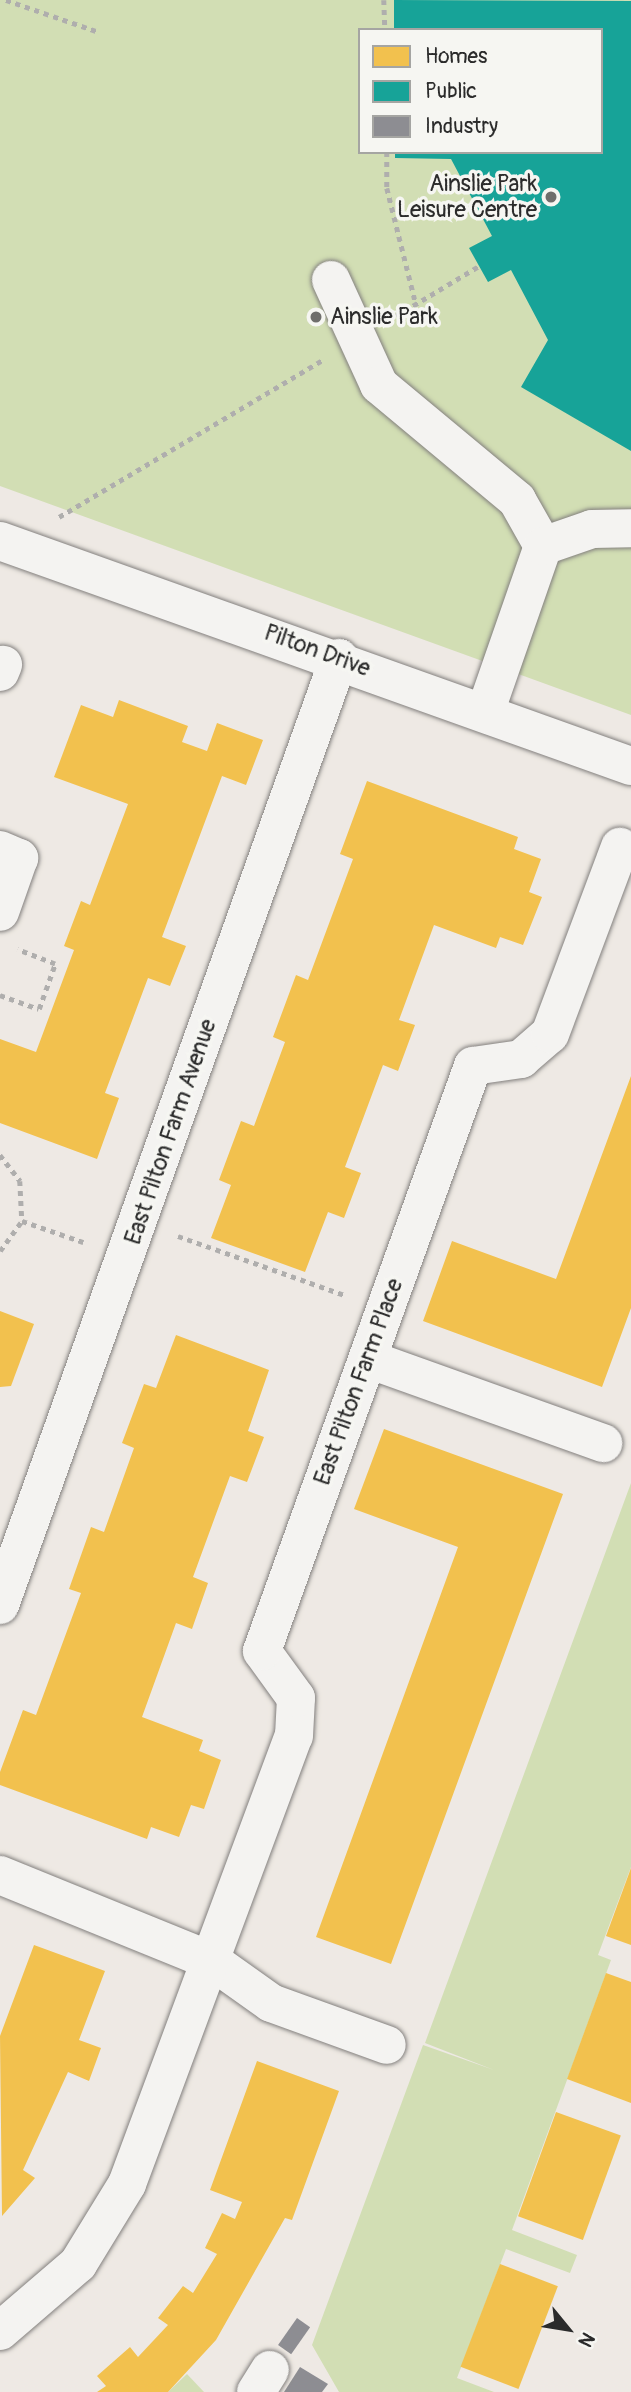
<!DOCTYPE html>
<style>
body{margin:0}
#map{position:relative;width:631px;height:2392px;overflow:hidden;background:#eee9e4;font-family:Pangolin,sans-serif}
div>[style]{position:absolute}
.green>*{inset:0;background:#d2deb4}
.homes>*{inset:0;background:#f2c14e;transform-origin:0 0}
.public>*{inset:0;background:#17a398}
.industry>*{inset:0;background:#8d8d92;transform-origin:0 0}
.path>*{height:4.5px;margin-top:-2.25px;transform-origin:0;background:repeating-linear-gradient(90deg,#afaead 0 5px,transparent 0 10px)}
.roads{filter:drop-shadow(0 0 2px #83807e) drop-shadow(0 0 2px #83807e)}
.minor>*{height:38px;margin:-19px;padding:0 19px;transform-origin:19px;border-radius:19px;background:#f4f3f1}
.dots>*{width:19px;height:19px;translate:-50% -50%;box-sizing:border-box;border:4px solid #f6f6f2;border-radius:50%}
span{translate:-50% -50%;white-space:nowrap;text-align:center;line-height:1.15;-webkit-text-stroke:7px #f6f6f2;paint-order:stroke}
.poi-label{font-size:23px;color:#2b2b2b}
.right{translate:-100% -50%;text-align:right}
.left{translate:0 -50%;text-align:left}
.street-label{font-size:23px;color:#2b2b2b}
.legend{position:absolute;left:358px;top:28px;width:245px;height:126px;box-sizing:border-box;background:#f6f6f2;border:2px solid #a5a5a2;margin:0;padding:9px 12px;list-style:none;font-size:21px;color:#2b2b2b}
.legend li{display:flex;align-items:center;gap:14px;height:35px}
.legend b{width:35px;border:2px solid #a5a5a2}
.north{position:absolute;left:533px;top:2294px;width:70px;height:70px;-webkit-text-stroke:5px #f6f6f2;paint-order:stroke;rotate:120deg;font-size:19px;font-weight:700;line-height:28px;text-align:center;color:#2b2b2b}
.north::after{content:'';display:block;margin:auto;width:24px;height:32px;background:#2b2b2b;clip-path:polygon(50% 0,100% 100%,50% 72%,0 100%)}
</style>
<div id="map">
<div class="green">
<i style="clip-path:polygon(evenodd,0 0,631px 0,631px 715px,0 486px,0 0,360px 30px,601px 30px,601px 152px,360px 152px,360px 30px)"></i>
<i style="clip-path:polygon(631px 1483px,631px 1867px,598px 1955px,611px 1960px,512px 2230px,577px 2255px,570px 2273px,506px 2249px,457px 2378px,494px 2392px,339px 2392px,312px 2345px,423px 2045px,494px 2070px,425px 2043px)"></i>
<i style="clip-path:polygon(187px 2374px,204px 2392px,168px 2392px)"></i>
</div>
<div class="homes">
<i style="clip-path:polygon(119px 700px,188px 726px,182px 742px,207px 751px,217px 723px,263px 740px,246px 785px,222px 776px,162px 937px,186px 946px,170px 986px,148px 978px,105px 1093px,119px 1098px,97px 1159px,0 1123px,0 1039px,36px 1052px,74px 950px,64px 946px,81px 901px,90px 905px,128px 804px,54px 777px,81px 705px,113px 717px)"></i>
<i style="clip-path:polygon(367px 781px,518px 837px,514px 849px,541px 859px,529px 892px,542px 897px,523px 945px,500px 937px,496px 948px,434px 925px,399px 1020px,415px 1025px,398px 1071px,383px 1065px,345px 1167px,361px 1173px,344px 1218px,328px 1212px,305px 1272px,211px 1238px,231px 1185px,219px 1180px,241px 1121px,254px 1126px,285px 1042px,273px 1037px,296px 975px,308px 980px,353px 859px,340px 854px)"></i>
<i style="clip-path:polygon(631px 1076px,631px 1308px,602px 1387px,423px 1321px,452px 1241px,556px 1279px)"></i>
<i style="clip-path:polygon(0 1311px,34px 1324px,11px 1386px,0 1387px)"></i>
<i style="clip-path:polygon(176px 1335px,269px 1370px,248px 1431px,264px 1437px,247px 1482px,230px 1476px,193px 1577px,208px 1583px,192px 1629px,176px 1623px,142px 1717px,203px 1740px,199px 1751px,221px 1760px,204px 1809px,191px 1805px,179px 1837px,151px 1827px,147px 1839px,0 1785px,0 1772px,23px 1710px,36px 1715px,81px 1593px,69px 1589px,91px 1527px,104px 1532px,134px 1448px,122px 1443px,144px 1384px,156px 1388px)"></i>
<i style="clip-path:polygon(384px 1429px,563px 1494px,391px 1964px,316px 1937px,458px 1547px,354px 1509px)"></i>
<i style="clip-path:polygon(631px 1868px,631px 1945px,606px 1936px)"></i>
<i style="clip-path:polygon(34px 1945px,105px 1971px,79px 2040px,101px 2048px,89px 2081px,68px 2072px,23px 2170px,35px 2178px,2px 2216px,0 2036px)"></i>
<i style="clip-path:polygon(606px 1973px,631px 1982px,631px 2103px,567px 2079px)"></i>
<i style="clip-path:polygon(257px 2061px,339px 2091px,292px 2220px,285px 2218px,216px 2340px,168px 2392px,97px 2392px,106px 2386px,97px 2376px,130px 2347px,138px 2357px,168px 2325px,158px 2318px,183px 2286px,193px 2293px,217px 2254px,205px 2248px,222px 2213px,235px 2219px,242px 2202px,210px 2190px)"></i>
<i style="left:556px;top:2112px;width:69px;height:111px;rotate:20deg"></i>
<i style="left:500px;top:2264px;width:62px;height:110px;rotate:21deg"></i>
</div>
<div class="public">
<i style="clip-path:polygon(394px 0,631px 1px,631px 451px,521px 387px,548px 340px,511px 270px,488px 282px,469px 248px,492px 236px,451px 159px,395px 158px,395px 152px,601px 152px,601px 30px,394px 30px)"></i>
</div>
<div class="industry">
<i style="left:297px;top:2318px;width:16px;height:33px;rotate:35deg"></i>
<i style="clip-path:polygon(300px 2367px,328px 2384px,322px 2392px,284px 2392px)"></i>
</div>
<div class="path">
<i style="left:6px;top:0;width:98px;rotate:19deg"></i>
<i style="left:384px;top:0;width:30px;rotate:88deg"></i>
<i style="left:387px;top:152px;width:36px;rotate:90deg"></i>
<i style="left:387px;top:188px;width:120px;rotate:76deg"></i>
<i style="left:396px;top:316px;width:97px;rotate:-31.1deg"></i>
<i style="left:59px;top:517px;width:306px;rotate:-30.8deg"></i>
<i style="left:0;top:995px;width:41px;rotate:19.7deg"></i>
<i style="left:39px;top:1009px;width:48px;rotate:-70.4deg"></i>
<i style="left:55px;top:964px;width:40px;rotate:-159deg"></i>
<i style="left:0;top:1155px;width:33px;rotate:52deg"></i>
<i style="left:20px;top:1181px;width:40px;rotate:87.1deg"></i>
<i style="left:178px;top:1236px;width:177px;rotate:19.5deg"></i>
<i style="left:0;top:1251px;width:37px;rotate:-54deg"></i>
<i style="left:22px;top:1221px;width:65px;rotate:19deg"></i>
</div>
<div class="roads">
<div class="minor">
<i style="left:331px;top:280px;width:115px;rotate:65.4deg"></i>
<i style="left:379px;top:385px;width:180px;rotate:39.8deg"></i>
<i style="left:517px;top:500px;width:53px;rotate:60.5deg"></i>
<i style="left:543px;top:546px;width:177px;rotate:109.2deg"></i>
<i style="left:0;top:541px;width:670px;rotate:19.63deg"></i>
<i style="left:543px;top:546px;width:52px;rotate:-19.1deg"></i>
<i style="left:592px;top:529px;width:39px;rotate:-1deg"></i>
<i style="left:0;top:672px;width:8px;rotate:-67deg"></i>
<i style="left:0;top:850px;width:21px;rotate:23deg"></i>
<i style="left:19px;top:858px;width:57px;rotate:109.4deg"></i>
<i style="left:368px;top:1359px;width:250px;rotate:19.7deg"></i>
<i style="left:0;top:1605px;width:1006px;rotate:-70.3deg"></i>
<i style="left:0;top:1875px;width:229px;rotate:22.1deg"></i>
<i style="left:212px;top:1961px;width:72px;rotate:35.4deg"></i>
<i style="left:271px;top:2003px;width:123px;rotate:19.9deg"></i>
<i style="left:0;top:2331px;width:103px;rotate:-40.7deg"></i>
<i style="left:78px;top:2264px;width:94px;rotate:-58.5deg"></i>
<i style="left:127px;top:2184px;width:478px;rotate:-69.6deg"></i>
<i style="left:294px;top:1736px;width:38px;rotate:-87deg"></i>
<i style="left:296px;top:1698px;width:58px;rotate:-125.9deg"></i>
<i style="left:262px;top:1651px;width:622px;rotate:-70.17deg"></i>
<i style="left:473px;top:1066px;width:49px;rotate:-8.3deg"></i>
<i style="left:521px;top:1059px;width:38px;rotate:-41deg"></i>
<i style="left:550px;top:1034px;width:200px;rotate:-69.5deg"></i>
<i style="left:256px;top:2392px;width:26px;rotate:-58deg"></i>
</div>
</div>
<div class="dots">
<i style="left:551px;top:197px;background:#6f6e6c"></i>
<i style="left:316px;top:317px;background:#6f6e6c"></i>
</div>
<div class="poi-label">
<span class="right" style="left:537px;top:197px">Ainslie Park<br>Leisure Centre</span>
<span class="left" style="left:330px;top:317px">Ainslie Park</span>
</div>
<div class="street-label">
<span style="left:317px;top:651px;rotate:20deg">Pilton Drive</span>
<span style="left:171px;top:1132px;rotate:-71deg">East Pilton Farm Avenue</span>
<span style="left:359px;top:1382px;rotate:-70deg">East Pilton Farm Place</span>
</div>
<ul class="legend">
<li><b style="height:19px;background:#f2c14e"></b>Homes</li>
<li><b style="height:19px;background:#17a398"></b>Public</li>
<li><b style="height:19px;background:#8d8d92"></b>Industry</li>
</ul>
<div class="north">N</div>
</div>
